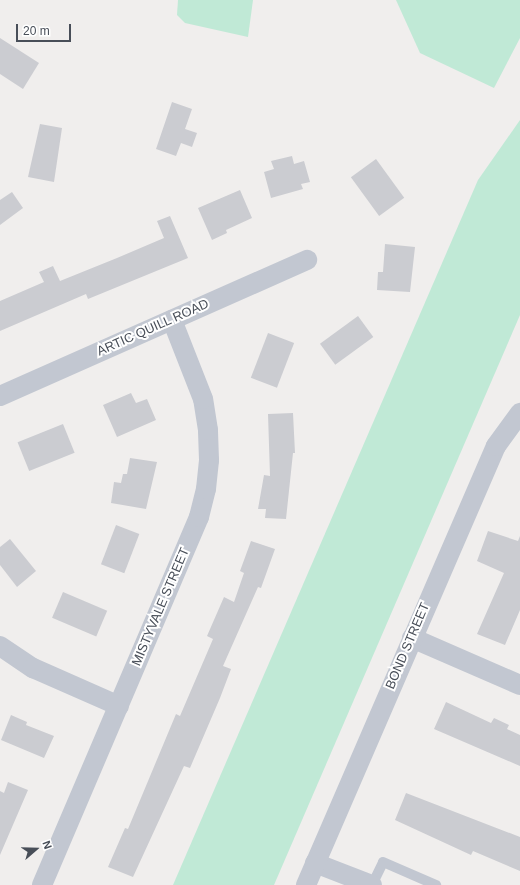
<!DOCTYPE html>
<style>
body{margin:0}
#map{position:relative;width:520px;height:885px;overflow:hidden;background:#f0eeed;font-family:Helvetica,sans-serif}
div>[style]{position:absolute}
.green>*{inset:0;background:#c0e9d6}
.building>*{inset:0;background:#cbccd1;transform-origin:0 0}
.service>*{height:10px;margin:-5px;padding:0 5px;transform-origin:5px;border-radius:5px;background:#c2c7d1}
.minor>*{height:20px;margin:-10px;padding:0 10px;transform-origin:10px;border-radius:10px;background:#c2c7d1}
span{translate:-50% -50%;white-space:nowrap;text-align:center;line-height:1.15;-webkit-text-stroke:4px #fff;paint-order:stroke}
.street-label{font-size:13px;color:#484e58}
.north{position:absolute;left:16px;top:829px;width:40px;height:40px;-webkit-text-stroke:3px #fff;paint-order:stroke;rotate:70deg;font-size:11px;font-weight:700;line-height:16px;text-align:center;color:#484e58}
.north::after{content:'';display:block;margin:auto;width:14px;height:18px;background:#484e58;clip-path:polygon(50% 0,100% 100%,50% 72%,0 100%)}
.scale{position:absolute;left:16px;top:24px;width:55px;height:18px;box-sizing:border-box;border:2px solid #484e58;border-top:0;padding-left:5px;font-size:12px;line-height:14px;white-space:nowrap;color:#484e58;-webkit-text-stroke:3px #fff;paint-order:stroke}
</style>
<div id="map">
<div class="green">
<i style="clip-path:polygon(178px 0,253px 0,248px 37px,185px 23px,177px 15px)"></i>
<i style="clip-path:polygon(396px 0,520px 0,520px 38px,494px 88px,420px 53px)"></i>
<i style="clip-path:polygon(520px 120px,520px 315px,274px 885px,173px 885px,478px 180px)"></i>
</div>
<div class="building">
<i style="clip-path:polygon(0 38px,39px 63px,23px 89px,0 74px)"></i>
<i style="clip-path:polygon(172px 102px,192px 109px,185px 129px,197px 133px,192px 147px,181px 143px,176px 156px,156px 149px)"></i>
<i style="clip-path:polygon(40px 124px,62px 128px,54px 182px,28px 177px)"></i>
<i style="clip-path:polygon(292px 156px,294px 164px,304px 161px,310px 182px,301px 184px,303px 189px,271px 198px,264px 172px,274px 169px,271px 161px)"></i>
<i style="left:376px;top:159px;width:48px;height:31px;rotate:54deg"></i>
<i style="clip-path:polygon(240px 190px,252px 218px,226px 230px,227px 233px,212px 240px,198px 208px)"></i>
<i style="clip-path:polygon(12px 192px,23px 208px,0 225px,0 200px)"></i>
<i style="clip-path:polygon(170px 216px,188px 258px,88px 299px,86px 294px,0 331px,0 301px,44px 282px,39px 272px,53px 266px,60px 281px,117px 258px,164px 238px,157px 221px)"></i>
<i style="clip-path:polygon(385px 244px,415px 247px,410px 292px,377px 290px,378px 272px,383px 272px)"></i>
<i style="left:358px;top:316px;width:26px;height:47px;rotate:54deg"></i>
<i style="left:268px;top:333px;width:28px;height:48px;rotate:21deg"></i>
<i style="clip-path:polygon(131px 393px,136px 403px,147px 399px,156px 420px,117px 437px,103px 405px)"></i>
<i style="clip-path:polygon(293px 413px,295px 453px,293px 453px,286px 519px,265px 518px,266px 509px,258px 509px,264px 475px,270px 476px,268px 414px)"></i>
<i style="left:63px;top:424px;width:31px;height:49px;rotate:68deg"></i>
<i style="clip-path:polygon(130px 458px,157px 462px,146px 509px,111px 503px,114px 482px,121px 483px,123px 474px,127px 474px)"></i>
<i style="left:116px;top:525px;width:25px;height:42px;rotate:21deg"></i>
<i style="clip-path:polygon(488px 531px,518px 541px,520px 536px,520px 610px,505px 645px,477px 634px,504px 573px,477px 561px)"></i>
<i style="clip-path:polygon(10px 539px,36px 571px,17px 587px,0 565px,0 547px)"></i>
<i style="clip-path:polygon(251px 541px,275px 549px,261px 588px,258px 587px,223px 666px,231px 669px,220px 698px,190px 768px,184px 766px,133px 877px,108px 867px,125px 828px,128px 829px,176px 714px,180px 716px,213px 639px,207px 636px,224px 597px,234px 602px,244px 573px,240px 571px)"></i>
<i style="left:63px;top:592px;width:48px;height:28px;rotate:23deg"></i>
<i style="clip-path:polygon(446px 702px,491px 723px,494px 718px,509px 725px,507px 729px,520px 735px,520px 766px,434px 729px)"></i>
<i style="clip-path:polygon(11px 715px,27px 722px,26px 725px,54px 736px,44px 758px,1px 740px)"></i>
<i style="clip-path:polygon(8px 782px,28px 790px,0 855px,0 791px,4px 793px)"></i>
<i style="clip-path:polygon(406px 793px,520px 837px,520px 871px,473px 851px,471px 855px,395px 820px)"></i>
</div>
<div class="service">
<i style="left:372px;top:885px;width:25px;rotate:-64deg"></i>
<i style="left:383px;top:862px;width:58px;rotate:23.5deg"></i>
</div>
<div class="minor">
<i style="left:0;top:396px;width:336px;rotate:-23.9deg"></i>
<i style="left:412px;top:638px;width:118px;rotate:23.5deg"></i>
<i style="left:0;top:646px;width:40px;rotate:34deg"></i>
<i style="left:33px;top:668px;width:94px;rotate:23.8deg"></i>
<i style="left:315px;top:863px;width:61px;rotate:21.1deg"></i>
<i style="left:42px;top:885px;width:400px;rotate:-66.9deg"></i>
<i style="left:199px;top:517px;width:29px;rotate:-76deg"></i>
<i style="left:206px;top:489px;width:29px;rotate:-84deg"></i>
<i style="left:209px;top:460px;width:30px;rotate:-92deg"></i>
<i style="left:208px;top:430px;width:31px;rotate:-99deg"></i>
<i style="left:203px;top:399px;width:85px;rotate:-111.4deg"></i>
<i style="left:306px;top:885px;width:478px;rotate:-66.6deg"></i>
<i style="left:496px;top:446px;width:41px;rotate:-54deg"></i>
</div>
<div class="street-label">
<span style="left:153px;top:328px;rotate:-24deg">ARTIC QUILL ROAD</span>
<span style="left:161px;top:607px;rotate:-67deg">MISTYVALE STREET</span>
<span style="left:408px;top:646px;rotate:-67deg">BOND STREET</span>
</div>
<div class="north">N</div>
<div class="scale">20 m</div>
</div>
